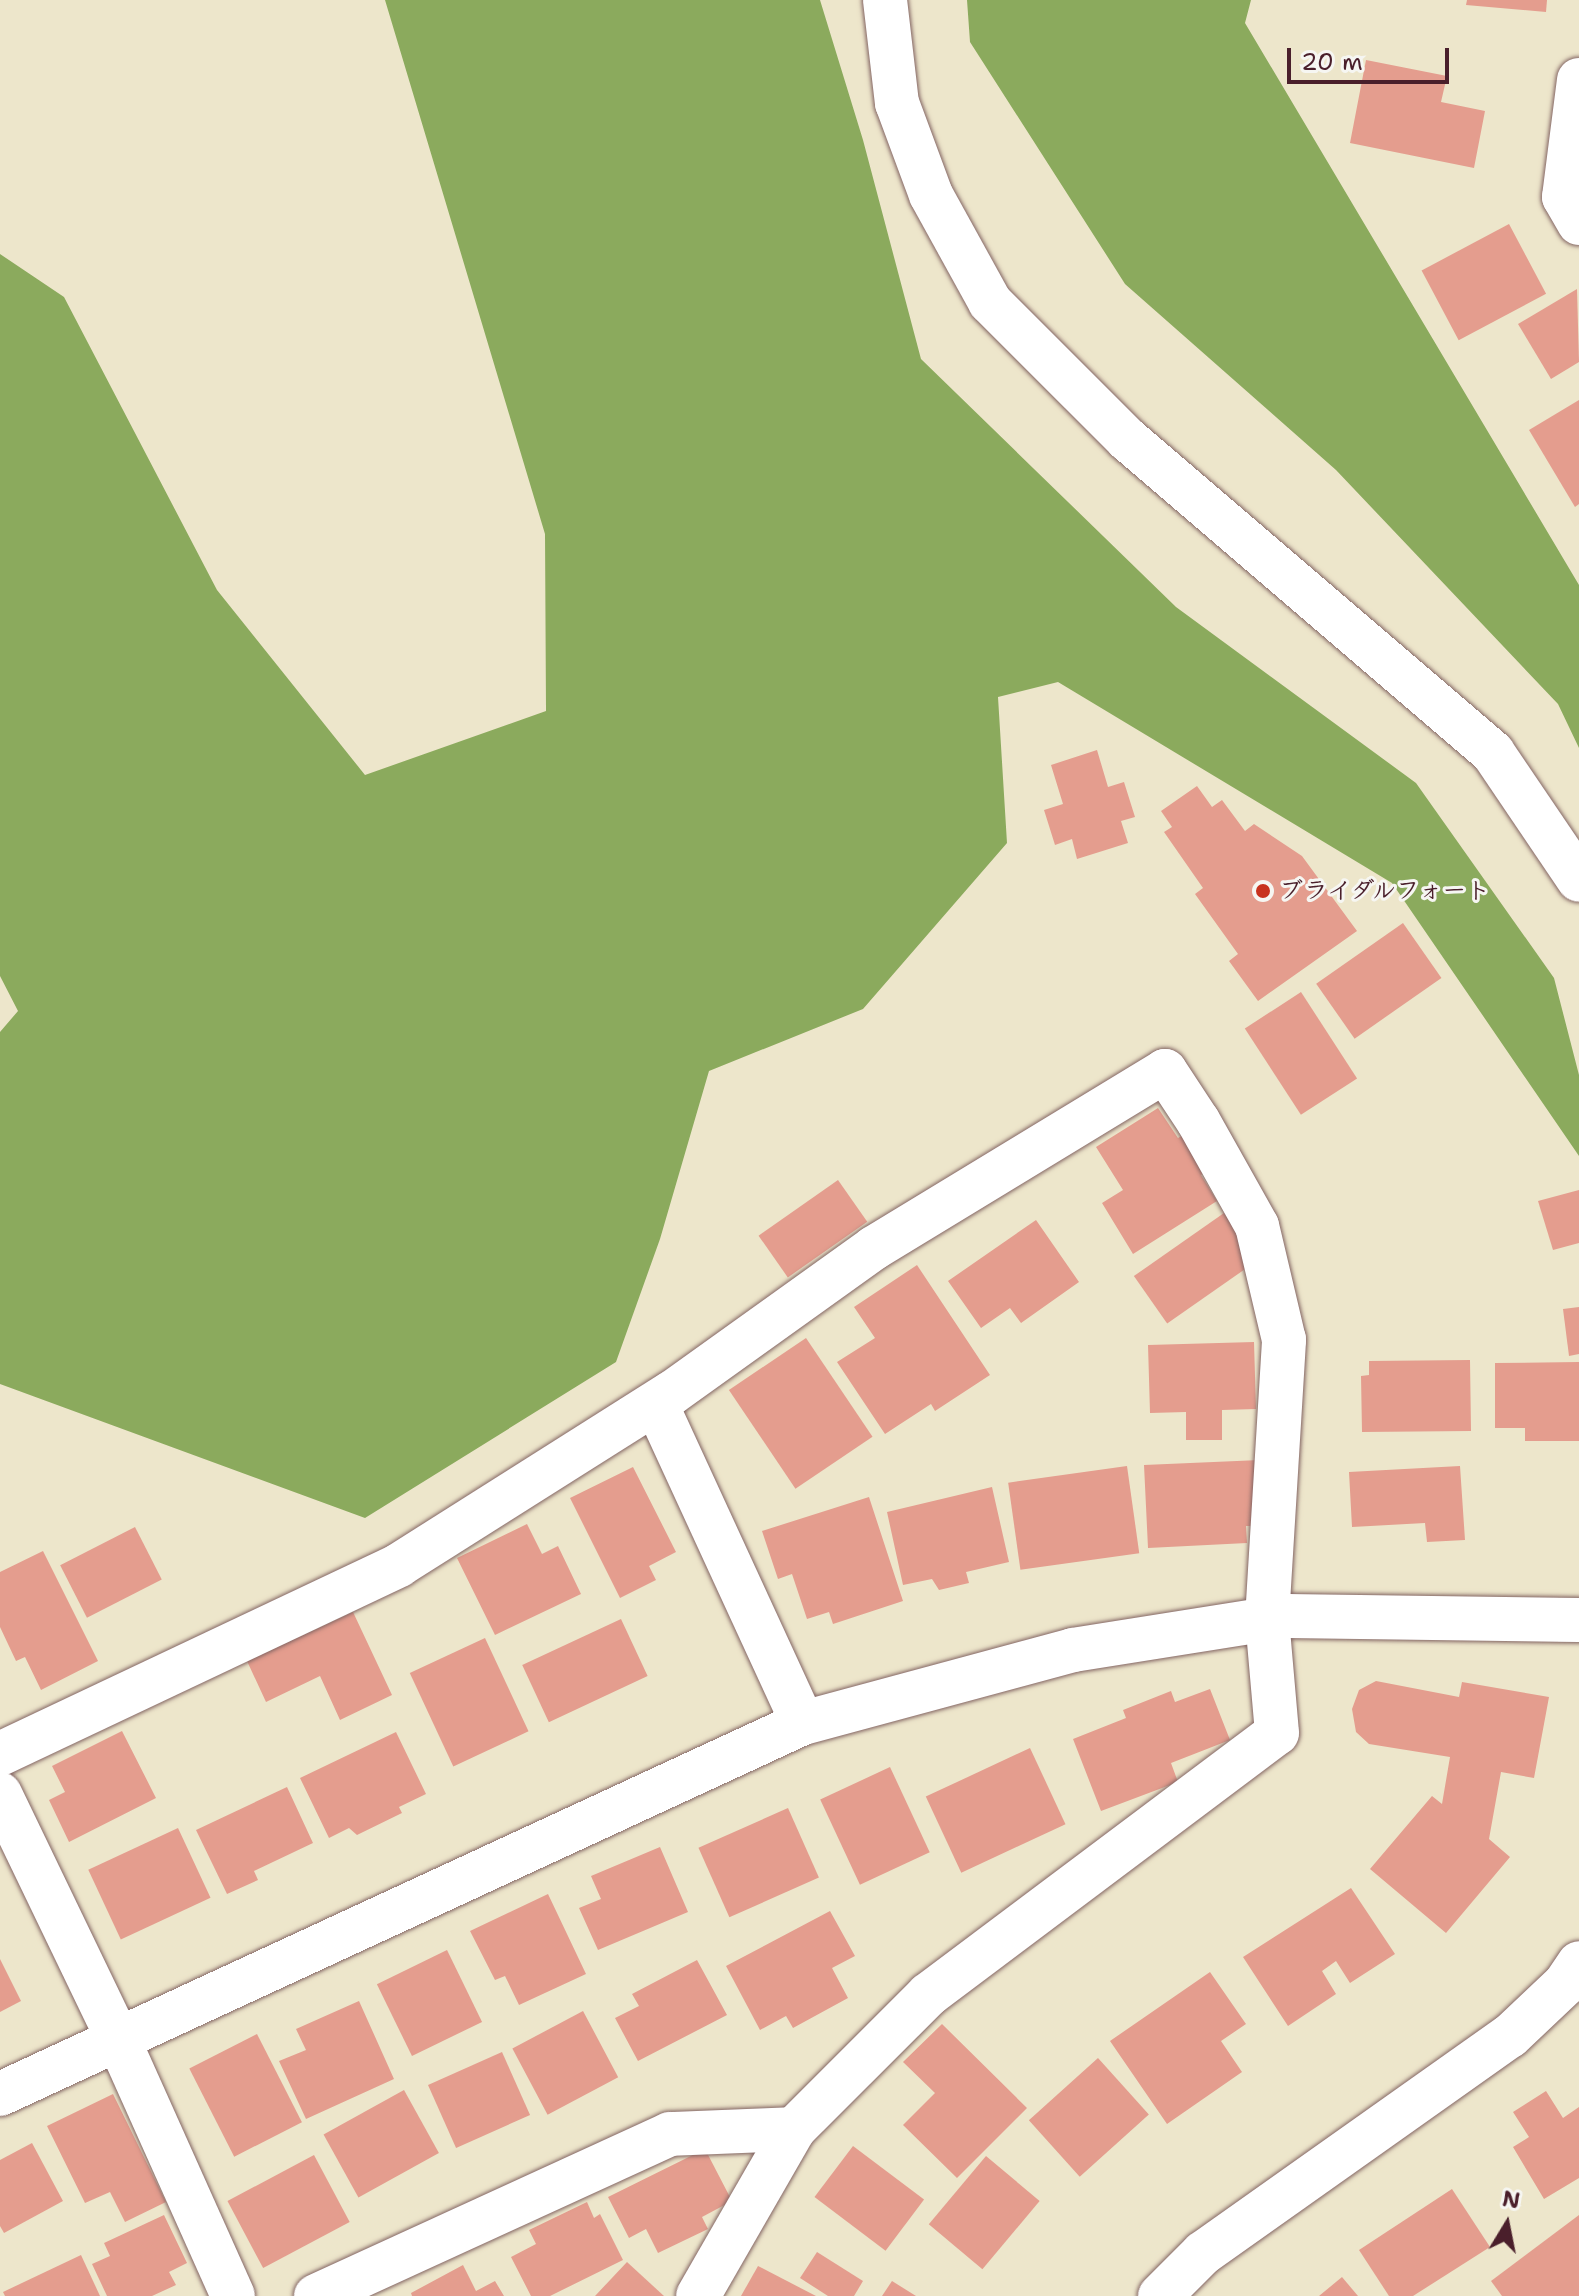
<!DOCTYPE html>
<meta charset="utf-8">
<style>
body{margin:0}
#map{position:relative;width:1579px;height:2296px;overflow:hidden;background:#ede6cb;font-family:"Shantell Sans","Klee One",sans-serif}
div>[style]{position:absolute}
.forest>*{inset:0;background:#8baa5d}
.building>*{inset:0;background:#e49d8e;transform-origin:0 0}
.roads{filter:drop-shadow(0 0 2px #836563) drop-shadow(0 0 2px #836563)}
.street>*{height:44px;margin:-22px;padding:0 22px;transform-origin:22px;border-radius:22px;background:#fff}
.secondary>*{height:44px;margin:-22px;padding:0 22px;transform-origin:22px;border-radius:22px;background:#fff}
.dots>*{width:22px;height:22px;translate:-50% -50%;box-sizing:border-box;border:4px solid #f6f6f2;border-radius:50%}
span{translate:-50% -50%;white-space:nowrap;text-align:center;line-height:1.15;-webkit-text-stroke:6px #f6f6f2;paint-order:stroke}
.poi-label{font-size:24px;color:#4a1f2b;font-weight:700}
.left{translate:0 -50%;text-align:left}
.north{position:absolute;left:1467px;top:2184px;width:80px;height:80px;-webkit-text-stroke:6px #f6f6f2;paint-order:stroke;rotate:10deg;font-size:22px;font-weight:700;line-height:32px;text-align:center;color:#4a1f2b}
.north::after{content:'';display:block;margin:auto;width:28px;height:36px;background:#4a1f2b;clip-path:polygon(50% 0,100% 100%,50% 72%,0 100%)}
.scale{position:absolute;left:1287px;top:48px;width:162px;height:36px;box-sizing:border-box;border:4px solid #4a1f2b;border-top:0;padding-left:10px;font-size:24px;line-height:28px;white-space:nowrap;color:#4a1f2b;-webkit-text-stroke:6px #f6f6f2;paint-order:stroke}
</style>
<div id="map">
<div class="forest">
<i style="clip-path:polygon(385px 0,820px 0,863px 140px,921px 359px,1176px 607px,1416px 783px,1554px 978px,1579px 1075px,1579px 1156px,1392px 883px,1058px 682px,998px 697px,1007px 843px,863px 1009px,709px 1071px,660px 1239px,616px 1362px,365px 1518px,0 1384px,0 1032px,18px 1011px,0 976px,0 254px,64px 297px,217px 590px,365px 775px,546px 711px,545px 534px)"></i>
<i style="clip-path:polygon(967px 0,1251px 0,1245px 23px,1579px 585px,1579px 748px,1558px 704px,1336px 470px,1125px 284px,970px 42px)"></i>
</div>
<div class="building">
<i style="clip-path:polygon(1467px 0,1547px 0,1546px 12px,1466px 5px)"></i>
<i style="clip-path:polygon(1366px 60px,1447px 76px,1441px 102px,1485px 111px,1474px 168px,1350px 143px)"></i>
<i style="left:1509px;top:224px;width:79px;height:99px;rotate:62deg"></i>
<i style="clip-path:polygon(1577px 289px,1579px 362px,1551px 379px,1518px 324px)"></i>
<i style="clip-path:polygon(1579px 400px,1579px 504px,1575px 507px,1529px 430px)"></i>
<i style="clip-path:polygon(1097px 750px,1108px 787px,1124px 782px,1135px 817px,1121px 821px,1128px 843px,1077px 859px,1072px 839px,1055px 845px,1044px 810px,1063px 804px,1051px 765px)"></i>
<i style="clip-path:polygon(1197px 786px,1212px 807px,1222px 800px,1245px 831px,1254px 824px,1302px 856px,1357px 931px,1258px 1001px,1229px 961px,1238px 954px,1195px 894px,1203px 888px,1164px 832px,1172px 827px,1161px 811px)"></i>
<i style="left:1403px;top:923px;width:67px;height:106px;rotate:55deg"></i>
<i style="left:1301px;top:992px;width:103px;height:67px;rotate:57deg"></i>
<i style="clip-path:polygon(1158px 1108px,1178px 1138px,1185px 1134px,1209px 1170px,1201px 1175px,1217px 1201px,1133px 1254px,1102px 1203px,1123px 1190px,1096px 1147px)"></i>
<i style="left:838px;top:1180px;width:51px;height:97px;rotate:55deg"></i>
<i style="clip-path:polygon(1579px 1190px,1579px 1243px,1553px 1250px,1538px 1201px)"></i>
<i style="left:1224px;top:1213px;width:58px;height:110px;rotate:55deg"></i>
<i style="clip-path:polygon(1036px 1220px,1079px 1282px,1021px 1323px,1010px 1308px,981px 1328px,948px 1281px)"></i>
<i style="clip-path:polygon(917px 1265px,990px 1375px,935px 1411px,931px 1404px,885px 1434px,837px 1362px,875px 1338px,854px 1307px)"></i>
<i style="clip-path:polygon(1579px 1307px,1579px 1354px,1569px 1356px,1563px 1309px)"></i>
<i style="left:806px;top:1338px;width:119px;height:93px;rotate:56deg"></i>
<i style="clip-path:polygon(1254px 1342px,1256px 1409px,1222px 1410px,1222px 1440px,1186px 1440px,1186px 1412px,1150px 1413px,1148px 1345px)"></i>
<i style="clip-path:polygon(1470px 1360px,1471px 1431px,1362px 1432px,1361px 1376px,1369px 1375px,1369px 1361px)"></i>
<i style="clip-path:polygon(1579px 1362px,1579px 1441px,1525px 1441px,1525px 1428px,1495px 1428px,1495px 1363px)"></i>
<i style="clip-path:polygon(1260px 1460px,1262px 1526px,1246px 1526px,1247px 1543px,1148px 1548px,1144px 1465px)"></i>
<i style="left:1127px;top:1466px;width:88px;height:120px;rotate:82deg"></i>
<i style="clip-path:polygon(1460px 1466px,1465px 1540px,1427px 1542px,1425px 1523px,1352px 1527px,1349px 1472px)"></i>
<i style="clip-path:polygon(633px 1467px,676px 1552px,649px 1566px,656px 1580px,620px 1598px,570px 1498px)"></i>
<i style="clip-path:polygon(992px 1487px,1009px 1562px,966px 1572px,969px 1583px,939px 1590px,932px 1579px,903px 1585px,887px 1512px)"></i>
<i style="clip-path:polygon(869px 1497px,903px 1601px,833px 1624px,829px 1612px,807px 1619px,792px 1574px,778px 1579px,762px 1531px)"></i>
<i style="clip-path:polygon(527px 1524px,542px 1554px,558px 1546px,581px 1594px,495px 1635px,457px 1558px)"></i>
<i style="left:135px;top:1527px;width:59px;height:84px;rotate:63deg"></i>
<i style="clip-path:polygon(43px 1551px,98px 1661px,41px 1690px,25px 1657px,16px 1661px,0 1627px,0 1572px)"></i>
<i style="clip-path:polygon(353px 1612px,392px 1695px,340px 1720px,320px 1676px,266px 1702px,247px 1661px)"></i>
<i style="left:621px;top:1619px;width:63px;height:109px;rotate:65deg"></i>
<i style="left:485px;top:1638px;width:103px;height:83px;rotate:65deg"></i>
<i style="clip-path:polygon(1376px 1681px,1459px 1697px,1462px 1682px,1549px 1697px,1534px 1778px,1501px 1772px,1489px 1839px,1510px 1857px,1446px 1933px,1370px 1869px,1432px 1796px,1442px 1804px,1450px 1757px,1369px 1744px,1356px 1732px,1352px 1709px,1359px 1690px)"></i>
<i style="clip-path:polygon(1210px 1689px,1230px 1740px,1171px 1763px,1178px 1782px,1101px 1811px,1073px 1739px,1126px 1718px,1123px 1710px,1171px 1691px,1175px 1702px)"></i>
<i style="clip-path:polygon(122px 1731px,156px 1798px,69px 1842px,49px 1800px,65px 1792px,52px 1766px)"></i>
<i style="clip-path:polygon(396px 1732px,426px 1794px,399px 1807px,402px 1813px,357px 1835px,349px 1828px,329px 1838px,300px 1778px)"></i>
<i style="left:1030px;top:1748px;width:84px;height:115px;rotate:65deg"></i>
<i style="left:890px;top:1767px;width:94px;height:77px;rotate:65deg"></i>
<i style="clip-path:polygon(287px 1787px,313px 1843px,254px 1871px,258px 1880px,227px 1894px,196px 1830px)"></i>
<i style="left:788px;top:1808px;width:76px;height:98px;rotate:66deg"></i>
<i style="left:178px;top:1828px;width:77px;height:99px;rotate:65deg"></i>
<i style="clip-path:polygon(660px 1847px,688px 1912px,598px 1950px,579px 1908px,601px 1899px,591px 1876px)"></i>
<i style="clip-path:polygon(1351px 1888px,1395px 1954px,1350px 1983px,1336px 1961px,1322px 1971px,1336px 1994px,1288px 2026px,1243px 1957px)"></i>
<i style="clip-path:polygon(548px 1894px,586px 1974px,519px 2005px,505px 1976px,495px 1980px,470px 1931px)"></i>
<i style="clip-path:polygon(830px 1911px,855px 1956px,832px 1968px,848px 1998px,793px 2028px,786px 2016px,760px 2030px,726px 1966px)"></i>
<i style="left:447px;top:1950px;width:80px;height:78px;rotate:64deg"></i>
<i style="clip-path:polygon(0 1959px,21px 2001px,0 2012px)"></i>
<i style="clip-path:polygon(697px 1960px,727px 2015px,638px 2061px,615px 2018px,639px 2006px,632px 1994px)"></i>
<i style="clip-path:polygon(1210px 1972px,1246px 2024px,1221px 2041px,1242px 2072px,1167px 2124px,1110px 2041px)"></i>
<i style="clip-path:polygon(359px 2001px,394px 2079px,306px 2119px,279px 2061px,306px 2050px,296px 2029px)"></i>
<i style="left:583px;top:2011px;width:75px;height:80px;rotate:62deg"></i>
<i style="clip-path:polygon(942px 2024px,1027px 2108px,957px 2178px,903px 2125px,935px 2093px,903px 2062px)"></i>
<i style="left:257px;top:2034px;width:99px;height:76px;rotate:63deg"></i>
<i style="left:502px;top:2052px;width:69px;height:81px;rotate:66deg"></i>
<i style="left:1098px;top:2058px;width:76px;height:93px;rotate:48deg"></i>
<i style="left:404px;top:2090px;width:72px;height:92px;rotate:61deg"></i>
<i style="clip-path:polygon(1546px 2091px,1563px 2118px,1579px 2107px,1579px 2178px,1544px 2199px,1513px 2147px,1529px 2137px,1513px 2112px)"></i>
<i style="clip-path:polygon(113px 2094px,166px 2202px,125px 2222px,110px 2192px,85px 2203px,47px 2126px)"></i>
<i style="clip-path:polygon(32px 2143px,63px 2201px,4px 2233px,0 2226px,0 2160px)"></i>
<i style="left:853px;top:2146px;width:89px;height:64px;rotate:37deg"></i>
<i style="clip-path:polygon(705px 2149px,732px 2201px,702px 2217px,708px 2229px,658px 2253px,646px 2229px,629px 2238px,608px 2197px)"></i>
<i style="left:314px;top:2155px;width:76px;height:98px;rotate:62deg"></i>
<i style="left:986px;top:2156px;width:70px;height:89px;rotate:40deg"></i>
<i style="clip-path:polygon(1452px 2189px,1490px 2247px,1413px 2296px,1389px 2296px,1359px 2250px)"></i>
<i style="clip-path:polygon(587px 2202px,594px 2218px,600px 2214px,623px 2260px,550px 2296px,531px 2296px,511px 2257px,536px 2244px,529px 2230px)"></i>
<i style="clip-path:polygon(164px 2215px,187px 2263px,169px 2272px,176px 2285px,152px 2296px,107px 2296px,92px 2264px,110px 2256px,104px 2243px)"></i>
<i style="clip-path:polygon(1579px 2215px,1579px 2296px,1502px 2296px,1491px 2281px)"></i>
<i style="clip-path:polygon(817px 2252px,863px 2281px,854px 2296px,828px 2296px,800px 2278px)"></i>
<i style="clip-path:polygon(81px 2255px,100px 2296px,5px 2296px,3px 2292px)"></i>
<i style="clip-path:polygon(627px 2262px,664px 2296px,595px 2296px)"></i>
<i style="clip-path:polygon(463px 2265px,476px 2291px,495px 2281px,504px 2296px,412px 2296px,411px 2293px)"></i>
<i style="clip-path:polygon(758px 2266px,816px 2296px,741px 2296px)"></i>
<i style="clip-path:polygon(1342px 2277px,1358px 2296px,1319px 2296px)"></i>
<i style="clip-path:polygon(892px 2281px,916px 2296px,882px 2296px)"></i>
</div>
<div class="roads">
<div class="street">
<i style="left:1579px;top:80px;width:118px;rotate:97.3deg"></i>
<i style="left:1564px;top:197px;width:30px;rotate:60deg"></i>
<i style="left:0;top:1754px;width:441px;rotate:-25.3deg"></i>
<i style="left:399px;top:1565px;width:322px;rotate:-32.3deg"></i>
<i style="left:0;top:1794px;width:274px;rotate:64.3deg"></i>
<i style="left:119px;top:2041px;width:279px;rotate:65.9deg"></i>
<i style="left:0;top:2094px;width:885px;rotate:-24.8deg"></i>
<i style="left:803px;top:1723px;width:280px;rotate:-15.1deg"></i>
<i style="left:1073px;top:1650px;width:217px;rotate:-9deg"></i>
<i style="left:1287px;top:1616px;width:292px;rotate:0.8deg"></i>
<i style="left:316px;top:2296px;width:389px;rotate:-24.6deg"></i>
<i style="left:670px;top:2134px;width:124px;rotate:-2.3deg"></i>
<i style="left:794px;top:2129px;width:190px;rotate:-45deg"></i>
<i style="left:928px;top:1995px;width:436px;rotate:-36.9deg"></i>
<i style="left:1277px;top:1733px;width:114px;rotate:-95deg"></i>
<i style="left:1267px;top:1619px;width:280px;rotate:-86.5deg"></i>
<i style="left:1284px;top:1340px;width:117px;rotate:-103.3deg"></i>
<i style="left:1257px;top:1226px;width:120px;rotate:-119.3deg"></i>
<i style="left:1198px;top:1121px;width:60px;rotate:-123.4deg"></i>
<i style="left:1165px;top:1071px;width:341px;rotate:148.7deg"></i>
<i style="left:874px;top:1248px;width:268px;rotate:144.4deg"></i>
<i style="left:656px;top:1404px;width:351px;rotate:65.3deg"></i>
<i style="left:698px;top:2296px;width:193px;rotate:-60.1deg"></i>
</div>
<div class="secondary">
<i style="left:885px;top:0;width:104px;rotate:83.4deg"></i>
<i style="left:897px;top:103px;width:98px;rotate:69.7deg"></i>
<i style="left:931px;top:195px;width:122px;rotate:61.1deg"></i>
<i style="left:990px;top:302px;width:194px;rotate:45deg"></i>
<i style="left:1127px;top:439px;width:482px;rotate:40.6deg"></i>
<i style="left:1493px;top:753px;width:153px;rotate:55.9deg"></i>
<i style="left:1160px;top:2296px;width:61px;rotate:-45deg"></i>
<i style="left:1203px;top:2253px;width:376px;rotate:-35.3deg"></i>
<i style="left:1510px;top:2036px;width:76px;rotate:-43.4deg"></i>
<i style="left:1565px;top:1984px;width:25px;rotate:-56deg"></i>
</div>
</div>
<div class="dots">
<i style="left:1263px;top:891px;background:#c8321e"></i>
</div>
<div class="poi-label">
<span class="left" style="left:1279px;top:891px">ブライダルフォート</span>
</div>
<div class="north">N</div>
<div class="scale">20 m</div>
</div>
